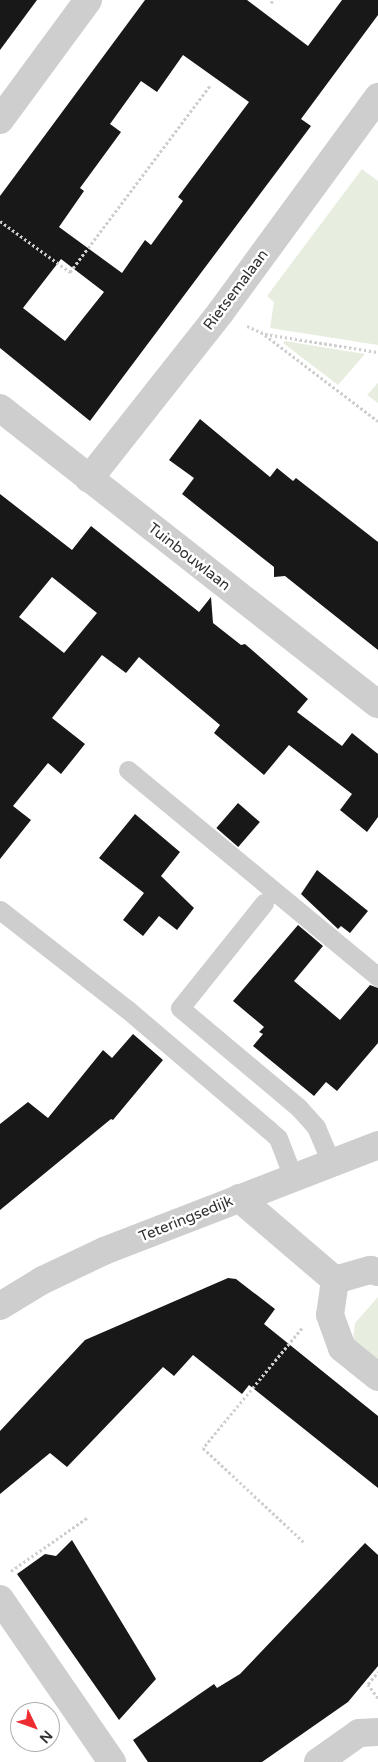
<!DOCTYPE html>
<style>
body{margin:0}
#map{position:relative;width:378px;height:1762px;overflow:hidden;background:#fff;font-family:"Varela Round",sans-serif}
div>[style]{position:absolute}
.green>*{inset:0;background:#e7eedf}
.building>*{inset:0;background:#181818;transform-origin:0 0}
.path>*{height:3px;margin-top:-1.5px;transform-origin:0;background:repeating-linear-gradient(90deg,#cecece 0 2.5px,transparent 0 5px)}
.lane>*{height:19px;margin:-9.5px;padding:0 9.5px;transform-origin:9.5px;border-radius:9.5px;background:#cecece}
.street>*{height:28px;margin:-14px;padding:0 14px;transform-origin:14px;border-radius:14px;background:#cecece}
span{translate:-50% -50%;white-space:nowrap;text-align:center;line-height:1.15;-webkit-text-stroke:5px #fff;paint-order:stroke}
.street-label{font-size:15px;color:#313131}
.north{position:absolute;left:10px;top:1702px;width:50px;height:50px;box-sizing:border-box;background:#fff;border:1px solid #adadad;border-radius:50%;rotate:132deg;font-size:14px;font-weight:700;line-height:20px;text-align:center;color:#313131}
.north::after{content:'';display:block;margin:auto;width:18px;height:22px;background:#ee2d33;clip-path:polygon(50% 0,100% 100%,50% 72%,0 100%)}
</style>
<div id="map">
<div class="green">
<i style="clip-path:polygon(362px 169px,378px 181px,378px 345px,270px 328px,274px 302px,267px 296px)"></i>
<i style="clip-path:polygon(285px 341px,365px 354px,338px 385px,283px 343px)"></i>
<i style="clip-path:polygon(378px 383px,378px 403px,367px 395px)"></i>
<i style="clip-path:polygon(378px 1297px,378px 1366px,353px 1340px,355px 1323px)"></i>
</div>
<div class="building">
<i style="clip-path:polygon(0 0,37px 0,0 50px)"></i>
<i style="clip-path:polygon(evenodd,145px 0,247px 0,308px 46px,342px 0,378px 0,378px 15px,301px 119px,311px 126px,90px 421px,0 348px,0 196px,145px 0,183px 55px,249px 102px,178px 197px,183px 201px,151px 245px,145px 240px,122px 273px,59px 227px,84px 191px,80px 188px,121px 132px,110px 124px,141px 81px,157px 92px,183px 55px,145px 0,61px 259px,104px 292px,65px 341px,23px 308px,61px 259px)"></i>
<i style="clip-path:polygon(200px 419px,270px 477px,277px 468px,293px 481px,296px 478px,378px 542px,378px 650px,285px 576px,274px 577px,274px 567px,182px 494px,194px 478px,169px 460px)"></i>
<i style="clip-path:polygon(evenodd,0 494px,72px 550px,91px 526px,199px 612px,211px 597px,213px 623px,241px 645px,245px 644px,308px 699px,297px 712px,342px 746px,352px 733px,378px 754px,378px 817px,367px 832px,340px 810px,352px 794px,289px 745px,264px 775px,214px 733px,220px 725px,139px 657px,126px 673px,102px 655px,52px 718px,85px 744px,61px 774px,48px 763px,13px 806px,31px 820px,0 859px,0 494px,52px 577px,97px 613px,64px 653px,19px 617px,52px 577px)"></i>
<i style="left:238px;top:803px;width:29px;height:33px;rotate:41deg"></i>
<i style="clip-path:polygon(135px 814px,180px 852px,161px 876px,194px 908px,177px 930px,159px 916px,143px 936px,123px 920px,144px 893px,99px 858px)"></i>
<i style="clip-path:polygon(317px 870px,368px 911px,350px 933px,341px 926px,338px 929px,301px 894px)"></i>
<i style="clip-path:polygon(298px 925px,323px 946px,294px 981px,340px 1020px,370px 985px,378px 988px,378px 1043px,337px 1091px,326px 1082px,314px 1096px,253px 1046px,263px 1034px,259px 1032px,264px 1027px,233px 1001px)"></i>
<i style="clip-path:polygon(133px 1034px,163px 1060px,113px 1120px,111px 1119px,0 1210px,0 1124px,28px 1102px,48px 1118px,103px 1050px,112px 1058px)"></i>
<i style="clip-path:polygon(228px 1278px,236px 1279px,275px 1309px,264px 1324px,378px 1416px,378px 1488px,249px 1385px,242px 1394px,193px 1355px,174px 1376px,163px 1367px,67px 1467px,50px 1453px,0 1494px,0 1431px,85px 1340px)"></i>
<i style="clip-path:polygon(72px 1540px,156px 1679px,119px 1720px,17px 1574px,45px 1554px,56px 1556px)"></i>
<i style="clip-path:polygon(365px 1543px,378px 1555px,378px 1666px,348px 1702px,262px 1762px,148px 1762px,133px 1740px,214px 1684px,217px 1688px,240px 1674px)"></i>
</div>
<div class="path">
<i style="left:271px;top:3px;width:4px;rotate:-56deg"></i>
<i style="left:0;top:221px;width:87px;rotate:36.1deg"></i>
<i style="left:70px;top:272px;width:235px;rotate:-53.1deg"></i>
<i style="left:247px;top:326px;width:20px;rotate:24deg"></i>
<i style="left:265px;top:334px;width:114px;rotate:9.1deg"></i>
<i style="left:265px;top:335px;width:142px;rotate:37.3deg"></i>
<i style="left:302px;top:1328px;width:156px;rotate:129.5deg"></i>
<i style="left:203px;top:1448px;width:139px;rotate:43deg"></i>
<i style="left:11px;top:1571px;width:94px;rotate:-35deg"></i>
<i style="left:378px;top:1698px;width:17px;rotate:-126deg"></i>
<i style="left:368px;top:1684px;width:16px;rotate:-50deg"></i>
</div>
<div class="lane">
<i style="left:128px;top:770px;width:325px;rotate:39.6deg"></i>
<i style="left:264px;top:903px;width:134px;rotate:128.7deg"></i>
<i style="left:180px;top:1008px;width:155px;rotate:40deg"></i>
<i style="left:299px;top:1108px;width:25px;rotate:48deg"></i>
<i style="left:316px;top:1127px;width:39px;rotate:67deg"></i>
<i style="left:0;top:910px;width:162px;rotate:38deg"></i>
<i style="left:128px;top:1010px;width:184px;rotate:40.4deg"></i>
<i style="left:268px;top:1129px;width:13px;rotate:42deg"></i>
<i style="left:278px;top:1138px;width:42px;rotate:69deg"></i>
</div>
<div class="street">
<i style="left:0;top:120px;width:149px;rotate:-53.7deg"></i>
<i style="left:0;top:408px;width:480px;rotate:38.1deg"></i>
<i style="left:89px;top:479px;width:211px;rotate:-51.7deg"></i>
<i style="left:220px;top:313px;width:268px;rotate:-53.8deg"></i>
<i style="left:239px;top:1198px;width:126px;rotate:40.5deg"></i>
<i style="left:335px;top:1280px;width:35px;rotate:98deg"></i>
<i style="left:330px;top:1315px;width:35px;rotate:70deg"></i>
<i style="left:342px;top:1348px;width:46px;rotate:38.9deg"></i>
<i style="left:335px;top:1280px;width:37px;rotate:-16deg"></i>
<i style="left:371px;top:1270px;width:7px;rotate:16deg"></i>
<i style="left:0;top:1306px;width:50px;rotate:-31.2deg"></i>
<i style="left:43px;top:1280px;width:68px;rotate:-25.4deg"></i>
<i style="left:104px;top:1251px;width:294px;rotate:-21.1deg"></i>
<i style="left:0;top:1599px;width:198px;rotate:55.5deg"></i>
<i style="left:318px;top:1762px;width:50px;rotate:-35.3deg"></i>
<i style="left:359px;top:1733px;width:19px;rotate:-3deg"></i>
</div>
<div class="street-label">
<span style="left:236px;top:290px;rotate:-53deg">Rietsemalaan</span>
<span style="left:189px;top:557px;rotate:38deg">Tuinbouwlaan</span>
<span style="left:186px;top:1219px;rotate:-22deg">Teteringsedijk</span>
</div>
<div class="north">N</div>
</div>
